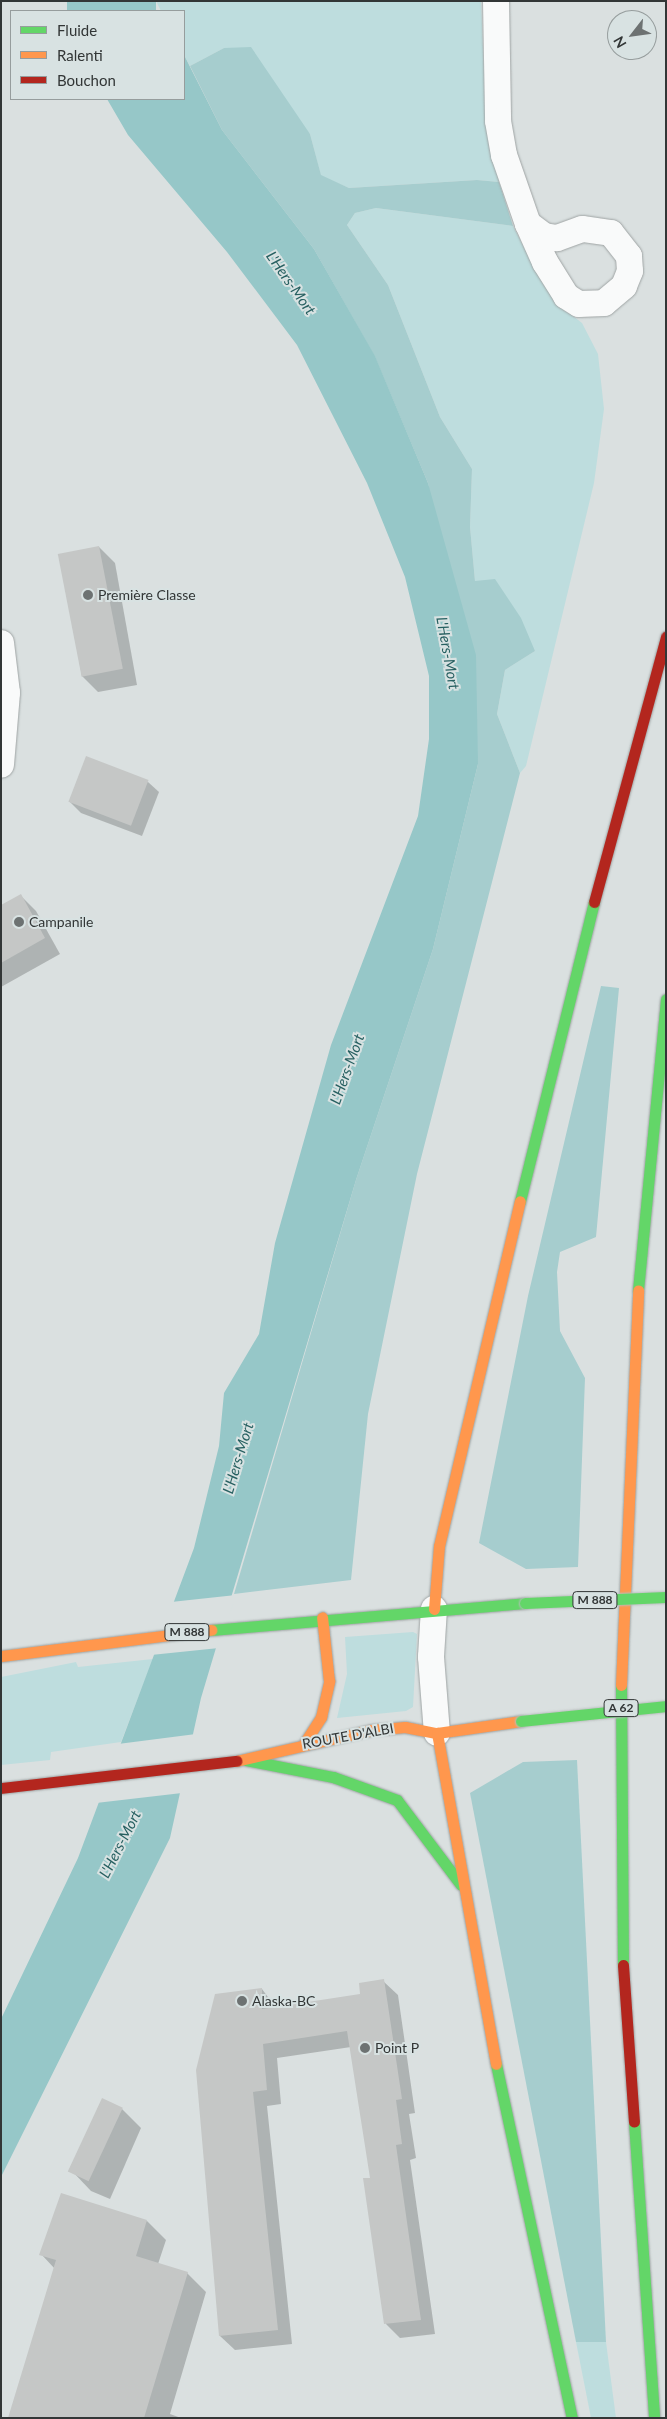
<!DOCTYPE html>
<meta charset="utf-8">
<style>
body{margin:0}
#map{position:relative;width:667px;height:2419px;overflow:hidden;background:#dae0e0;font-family:Lato,sans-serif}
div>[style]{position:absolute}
.green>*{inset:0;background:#beddde}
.forest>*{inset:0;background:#a6cdce}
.water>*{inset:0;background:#96c7c8;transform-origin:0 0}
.pier>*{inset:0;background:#dae0e0}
.shadow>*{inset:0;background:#0003}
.building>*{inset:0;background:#c5c7c6;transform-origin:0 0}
.roads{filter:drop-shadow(0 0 1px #9fa4a4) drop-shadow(0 0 1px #9fa4a4)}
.street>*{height:26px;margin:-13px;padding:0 13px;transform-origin:13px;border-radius:13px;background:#f9fafa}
.fast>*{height:11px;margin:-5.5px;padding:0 5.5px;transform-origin:5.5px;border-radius:5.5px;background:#63d668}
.slow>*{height:11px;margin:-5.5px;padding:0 5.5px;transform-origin:5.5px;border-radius:5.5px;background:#ff974d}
.jam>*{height:11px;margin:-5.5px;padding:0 5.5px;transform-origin:5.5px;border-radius:5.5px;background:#b3261e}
.bridges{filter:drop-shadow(0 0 1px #b9bdbd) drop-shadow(0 0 1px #b9bdbd)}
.fast-bridge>*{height:11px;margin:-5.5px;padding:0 5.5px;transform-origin:5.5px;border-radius:5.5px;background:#63d668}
.dots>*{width:14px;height:14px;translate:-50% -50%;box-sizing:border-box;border:2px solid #d8e2e2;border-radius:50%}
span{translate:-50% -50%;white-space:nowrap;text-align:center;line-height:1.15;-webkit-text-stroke:4px #d8e2e2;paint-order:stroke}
.shield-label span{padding:1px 4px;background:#d8e2e2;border:1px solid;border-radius:4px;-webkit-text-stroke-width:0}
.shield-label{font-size:12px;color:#323636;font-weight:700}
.poi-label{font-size:14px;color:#323636}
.left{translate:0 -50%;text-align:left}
.street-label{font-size:14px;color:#323636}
.water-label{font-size:15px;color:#276061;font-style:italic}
.frame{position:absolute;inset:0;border:2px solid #323636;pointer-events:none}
.legend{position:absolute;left:10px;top:10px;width:175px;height:90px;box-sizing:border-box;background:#d8e2e2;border:1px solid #969d9d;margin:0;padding:6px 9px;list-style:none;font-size:15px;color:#323636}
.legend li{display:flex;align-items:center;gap:10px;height:25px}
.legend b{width:25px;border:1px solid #969d9d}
.north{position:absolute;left:607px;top:10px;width:50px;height:50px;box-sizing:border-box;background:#d8e2e2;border:1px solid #969d9d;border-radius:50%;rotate:240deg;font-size:14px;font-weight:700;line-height:20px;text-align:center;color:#323636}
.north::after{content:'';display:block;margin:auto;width:18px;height:22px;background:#6d7272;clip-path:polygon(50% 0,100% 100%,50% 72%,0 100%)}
</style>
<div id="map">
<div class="green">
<i style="clip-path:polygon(156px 1px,481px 1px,484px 71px,499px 182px,477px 180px,349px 188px,321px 176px,310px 134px,224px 48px,190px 66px,184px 55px,184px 11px,161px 11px)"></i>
<i style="clip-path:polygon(376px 208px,513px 226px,540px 278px,560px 306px,582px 323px,598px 354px,604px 409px,594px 483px,526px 766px,520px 773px,497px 714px,505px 670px,535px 651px,475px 581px,470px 527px,472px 469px,440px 417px,388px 285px,347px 225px,355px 213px)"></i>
<i style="clip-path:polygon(413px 1632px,417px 1634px,413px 1707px,406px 1711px,337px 1718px,347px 1674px,345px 1637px)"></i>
<i style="clip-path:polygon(153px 1659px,121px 1742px,51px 1752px,50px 1760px,1px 1765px,1px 1677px,76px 1662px,78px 1667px)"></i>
<i style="clip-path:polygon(576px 2342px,606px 2342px,616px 2418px,591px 2418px)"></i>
</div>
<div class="forest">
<i style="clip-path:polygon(251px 47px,310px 134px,321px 175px,349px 188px,477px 180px,499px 182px,513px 226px,376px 208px,355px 213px,347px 225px,388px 285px,440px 417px,472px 469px,470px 527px,475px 581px,495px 579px,521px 618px,535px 651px,505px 670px,497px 714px,520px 773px,417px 1174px,368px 1414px,351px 1580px,234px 1594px,356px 1180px,433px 949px,478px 764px,428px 483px,375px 357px,314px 249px,222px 130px,190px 66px,224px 48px)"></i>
<i style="clip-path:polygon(601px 986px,619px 988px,596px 1237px,560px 1252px,557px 1272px,560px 1331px,585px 1378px,578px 1567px,526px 1569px,479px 1543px,528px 1296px)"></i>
<i style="clip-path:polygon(577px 1760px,606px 2342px,576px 2342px,470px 1793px,523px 1762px)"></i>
</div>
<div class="water">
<i style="left:67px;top:1px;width:89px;height:10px"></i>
<i style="clip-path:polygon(184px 55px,222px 130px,314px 249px,375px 356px,428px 483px,476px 655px,478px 764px,433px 949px,356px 1180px,201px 1698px,170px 1838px,1px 2177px,1px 2019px,78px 1858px,194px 1548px,219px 1446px,224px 1393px,259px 1334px,275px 1243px,331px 1045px,418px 816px,429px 739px,429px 676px,405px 577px,367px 483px,297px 345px,227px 252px,128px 135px,107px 99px,184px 99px)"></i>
</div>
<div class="pier">
<i style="clip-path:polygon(236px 1595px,219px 1648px,151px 1655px,171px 1602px)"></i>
<i style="clip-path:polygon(196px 1734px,182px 1793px,96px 1803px,118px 1744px)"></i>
</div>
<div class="shadow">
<i style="clip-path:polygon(99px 547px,115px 563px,137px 685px,98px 692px,82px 676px,60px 556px)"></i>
<i style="clip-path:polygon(148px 782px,159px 792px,142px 836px,81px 813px,70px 802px)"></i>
<i style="clip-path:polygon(21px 896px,36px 911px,60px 954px,1px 987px,1px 906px)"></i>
<i style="clip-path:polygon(383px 1981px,398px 1995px,415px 2113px,409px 2114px,416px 2158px,410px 2160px,435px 2334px,400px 2338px,386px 2324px,371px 2179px,351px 2047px,277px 2058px,281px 2104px,267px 2106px,292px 2344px,235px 2350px,220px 2336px,262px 1989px,276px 2008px,362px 1995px)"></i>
<i style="clip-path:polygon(122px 2109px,141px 2128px,110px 2199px,91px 2191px,72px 2171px)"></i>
<i style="clip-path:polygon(147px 2221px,166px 2240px,158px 2264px,187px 2273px,206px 2292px,170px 2414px,181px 2418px,10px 2418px,55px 2269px,41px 2254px)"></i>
</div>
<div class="building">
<i style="left:99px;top:546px;width:125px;height:42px;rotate:79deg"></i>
<i style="left:86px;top:756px;width:67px;height:49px;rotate:21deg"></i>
<i style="clip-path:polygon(21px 894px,45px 938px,1px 963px,1px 905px)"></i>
<i style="clip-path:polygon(384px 1979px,402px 2099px,396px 2100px,402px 2144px,396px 2145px,421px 2320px,384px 2324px,363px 2178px,370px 2178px,347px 2031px,263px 2044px,267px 2090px,253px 2092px,278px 2330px,219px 2336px,196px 2070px,215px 1994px,262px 1988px,262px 2009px,360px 1994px,359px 1983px)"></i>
<i style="left:102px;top:2098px;width:23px;height:81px;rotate:25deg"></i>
<i style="clip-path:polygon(61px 2193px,147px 2220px,136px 2256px,188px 2272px,144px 2418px,8px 2418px,56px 2260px,39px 2255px)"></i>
</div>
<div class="roads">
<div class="street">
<i style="left:496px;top:1px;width:120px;rotate:89deg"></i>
<i style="left:498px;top:121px;width:35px;rotate:80deg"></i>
<i style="left:504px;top:155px;width:73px;rotate:70.8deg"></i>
<i style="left:528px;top:224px;width:42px;rotate:65.9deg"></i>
<i style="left:545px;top:262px;width:40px;rotate:58deg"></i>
<i style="left:566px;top:296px;width:15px;rotate:32deg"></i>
<i style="left:579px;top:304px;width:25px;rotate:-2deg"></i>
<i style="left:604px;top:303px;width:26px;rotate:-40deg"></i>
<i style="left:624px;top:286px;width:16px;rotate:-68deg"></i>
<i style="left:630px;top:271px;width:15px;rotate:-94deg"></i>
<i style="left:629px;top:256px;width:29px;rotate:-128deg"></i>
<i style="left:611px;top:233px;width:29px;rotate:-172deg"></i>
<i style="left:582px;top:229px;width:27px;rotate:160deg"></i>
<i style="left:557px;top:238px;width:13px;rotate:-171deg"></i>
<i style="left:544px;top:236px;width:20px;rotate:-143deg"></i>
<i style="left:1px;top:643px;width:50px;rotate:83.2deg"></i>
<i style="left:7px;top:693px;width:72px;rotate:94.8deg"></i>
<i style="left:434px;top:1609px;width:48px;rotate:93.6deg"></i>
<i style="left:431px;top:1657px;width:76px;rotate:85.5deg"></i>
</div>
<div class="fast">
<i style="left:520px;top:1201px;width:308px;rotate:-76.1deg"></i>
<i style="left:638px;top:1290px;width:292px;rotate:-84.5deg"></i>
<i style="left:211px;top:1630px;width:315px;rotate:-4.9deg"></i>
<i style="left:621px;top:1685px;width:280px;rotate:89.6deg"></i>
<i style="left:246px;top:1760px;width:89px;rotate:11.1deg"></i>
<i style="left:333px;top:1777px;width:68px;rotate:19.8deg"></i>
<i style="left:397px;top:1800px;width:106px;rotate:53deg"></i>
<i style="left:496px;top:2064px;width:362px;rotate:77.9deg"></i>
<i style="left:634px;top:2122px;width:297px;rotate:86.1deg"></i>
</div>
<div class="slow">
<i style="left:434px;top:1609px;width:63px;rotate:-85.5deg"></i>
<i style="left:439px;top:1546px;width:354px;rotate:-76.8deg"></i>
<i style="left:1px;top:1656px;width:212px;rotate:-7.1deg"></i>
<i style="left:621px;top:1685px;width:395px;rotate:-87.5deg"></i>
<i style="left:437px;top:1733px;width:336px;rotate:79.9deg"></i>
<i style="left:305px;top:1742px;width:30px;rotate:-57deg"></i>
<i style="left:321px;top:1717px;width:37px;rotate:-77deg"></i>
<i style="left:329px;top:1681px;width:64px;rotate:-96.2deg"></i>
<i style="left:236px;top:1761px;width:139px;rotate:-12.9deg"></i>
<i style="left:371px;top:1730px;width:34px;rotate:-5deg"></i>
<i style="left:405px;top:1727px;width:33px;rotate:11deg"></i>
<i style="left:437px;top:1733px;width:85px;rotate:-8.1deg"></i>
</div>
<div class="jam">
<i style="left:594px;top:902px;width:275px;rotate:-74.8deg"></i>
<i style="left:1px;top:1788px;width:237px;rotate:-6.6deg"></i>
<i style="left:623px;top:1965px;width:157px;rotate:86deg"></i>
</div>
</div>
<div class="bridges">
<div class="fast-bridge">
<i style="left:525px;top:1603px;width:141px;rotate:-2.4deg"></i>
<i style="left:521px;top:1721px;width:146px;rotate:-5.9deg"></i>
</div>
</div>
<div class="dots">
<i style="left:88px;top:595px;background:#6d7272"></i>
<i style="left:19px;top:922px;background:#6d7272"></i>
<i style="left:242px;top:2001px;background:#6d7272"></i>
<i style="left:365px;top:2048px;background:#6d7272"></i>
</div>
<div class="shield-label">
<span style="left:595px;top:1600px">M 888</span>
<span style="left:187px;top:1632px">M 888</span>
<span style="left:621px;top:1708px">A 62</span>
</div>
<div class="poi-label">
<span class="left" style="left:98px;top:595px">Première Classe</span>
<span class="left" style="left:29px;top:922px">Campanile</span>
<span class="left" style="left:252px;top:2001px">Alaska-BC</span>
<span class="left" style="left:375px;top:2048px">Point P</span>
</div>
<div class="street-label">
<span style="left:348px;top:1736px;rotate:-10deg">ROUTE D'ALBI</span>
</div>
<div class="water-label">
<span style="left:291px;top:283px;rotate:55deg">L'Hers-Mort</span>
<span style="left:448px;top:653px;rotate:80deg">L'Hers-Mort</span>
<span style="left:347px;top:1069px;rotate:-70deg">L'Hers-Mort</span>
<span style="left:238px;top:1458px;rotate:-73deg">L'Hers-Mort</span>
<span style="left:120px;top:1844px;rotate:-63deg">L'Hers-Mort</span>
</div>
<div class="frame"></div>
<ul class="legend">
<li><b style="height:6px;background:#63d668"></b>Fluide</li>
<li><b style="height:6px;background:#ff974d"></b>Ralenti</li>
<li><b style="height:6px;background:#b3261e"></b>Bouchon</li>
</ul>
<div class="north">N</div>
</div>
